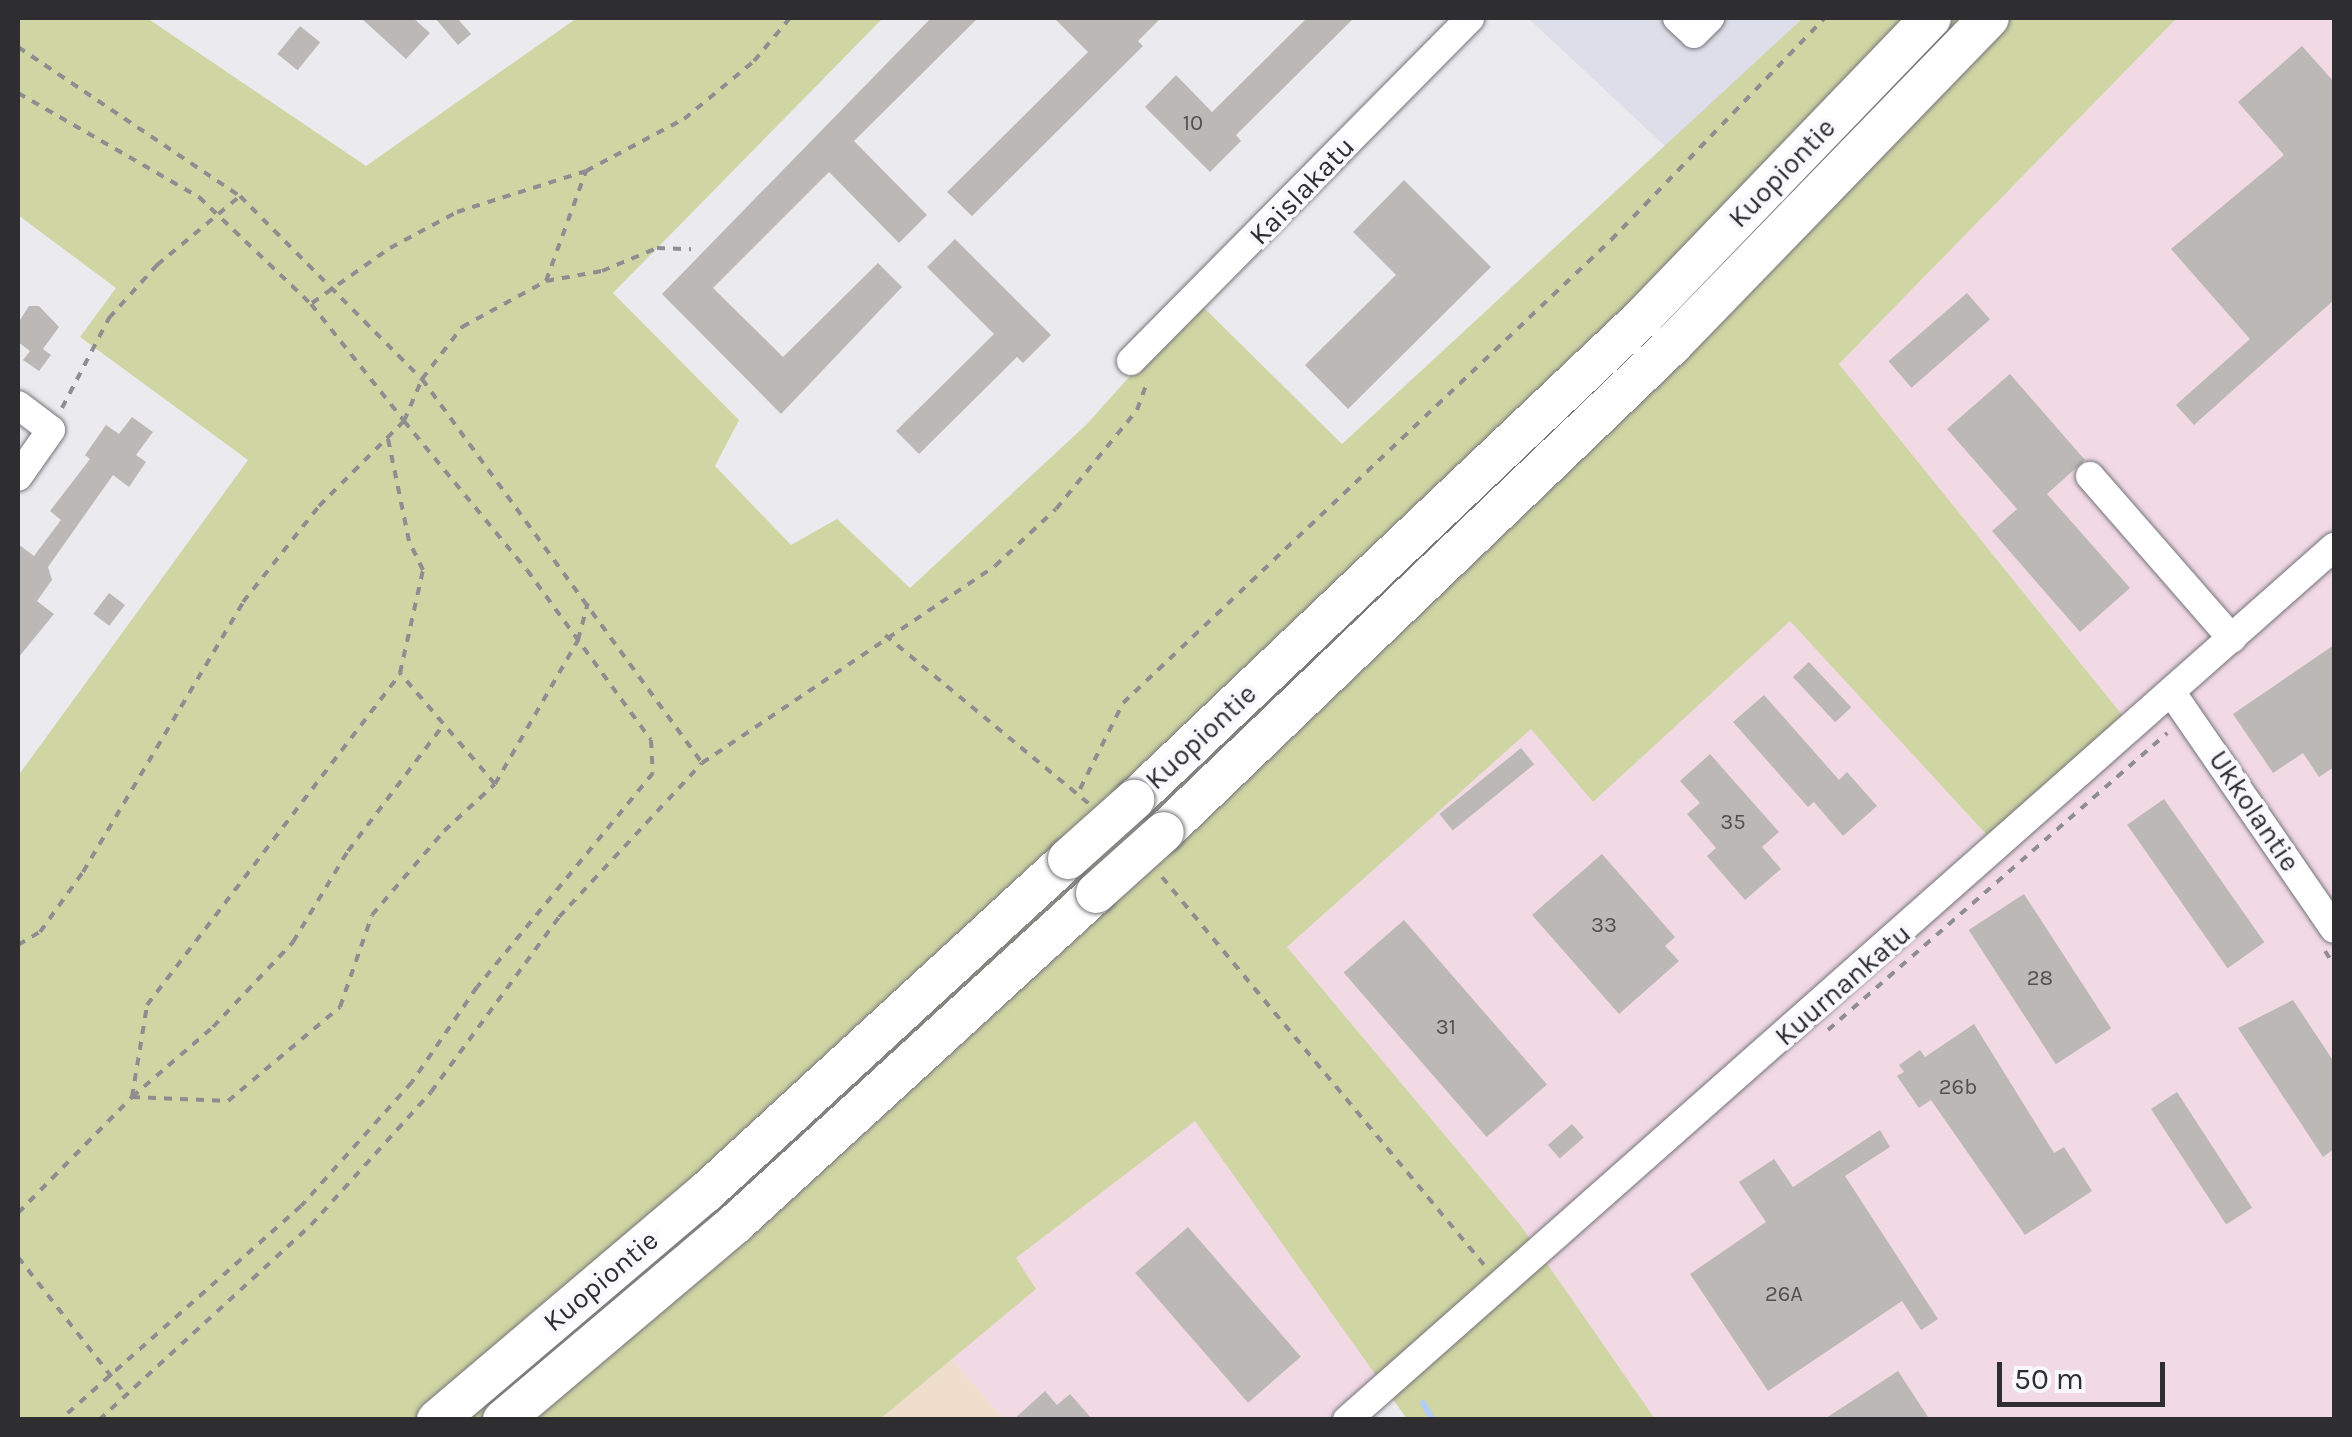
<!DOCTYPE html>
<style>
body{margin:0}
#map{position:relative;width:2352px;height:1437px;overflow:hidden;background:#ebebef;font-family:Karla,sans-serif}
div>[style]{position:absolute}
.commercial>*{inset:0;background:#f2dae5}
.industrial>*{inset:0;background:#f0decd}
.built>*{inset:0;background:#dedeea}
.green>*{inset:0;background:#d0d5a4}
.stream>*{height:6px;margin:-3px;padding:0 3px;transform-origin:3px;border-radius:3px;background:#b2cbf7}
.building>*{inset:0;background:#bcb8b5;transform-origin:0 0}
.path>*{height:4px;margin-top:-2px;transform-origin:0;background:repeating-linear-gradient(90deg,#8e8e91 0 8px,transparent 0 16px)}
.roads{filter:drop-shadow(0 0 2px #747478) drop-shadow(0 0 2px #747478)}
.minor>*{height:28px;margin:-14px;padding:0 14px;transform-origin:14px;border-radius:14px;background:#fff}
.highway>*{height:40px;margin:-20px;padding:0 20px;transform-origin:20px;border-radius:20px;background:#fff}
.bridges{filter:drop-shadow(0 0 2px #747478) drop-shadow(0 0 2px #747478)}
.highway-bridge>*{height:40px;margin:-20px;padding:0 20px;transform-origin:20px;border-radius:20px;background:#fff}
span{translate:-50% -50%;white-space:nowrap;text-align:center;line-height:1.15;-webkit-text-stroke:8px #f8f8fd;paint-order:stroke}
.number-label{font-size:22px;color:#525051}
.number-label span{-webkit-text-stroke-width:0}
.street-label{font-size:28px;color:#2e2e30}
.frame{position:absolute;inset:0;border:20px solid #2e2e30;pointer-events:none}
.scale{position:absolute;left:1997px;top:1362px;width:168px;height:45px;box-sizing:border-box;border:5px solid #2e2e30;border-top:0;padding-left:12px;font-size:30px;line-height:35px;white-space:nowrap;color:#2e2e30;-webkit-text-stroke:8px #f8f8fd;paint-order:stroke}
</style>
<div id="map">
<div class="commercial">
<i style="clip-path:polygon(2177px 18px,2334px 18px,2334px 1419px,1655px 1419px,1521px 1226px,1287px 947px,1532px 728px,1593px 802px,1790px 620px,1996px 845px,2130px 725px,1839px 364px)"></i>
<i style="clip-path:polygon(1195px 1120px,1387px 1390px,1351px 1419px,1004px 1419px,950px 1358px,1036px 1289px,1015px 1259px)"></i>
</div>
<div class="industrial">
<i style="clip-path:polygon(950px 1358px,1004px 1419px,880px 1419px)"></i>
</div>
<div class="built">
<i style="clip-path:polygon(1528px 18px,1803px 18px,1667px 148px)"></i>
</div>
<div class="green">
<i style="clip-path:polygon(18px 18px,147px 18px,366px 166px,577px 18px,883px 18px,613px 293px,739px 420px,715px 466px,791px 545px,837px 519px,910px 588px,1087px 424px,1197px 301px,1342px 444px,1803px 18px,2177px 18px,1839px 364px,2131px 726px,1996px 845px,1790px 621px,1593px 802px,1531px 729px,1287px 947px,1521px 1226px,1655px 1419px,1407px 1419px,1195px 1121px,1016px 1258px,1036px 1289px,880px 1419px,18px 1419px,18px 776px,248px 460px,80px 337px,116px 288px,18px 215px)"></i>
</div>
<div class="stream">
<i style="left:1423px;top:1403px;width:20px;rotate:60deg"></i>
</div>
<div class="building">
<i style="clip-path:polygon(361px 18px,413px 18px,430px 33px,406px 59px)"></i>
<i style="clip-path:polygon(435px 18px,457px 18px,471px 34px,458px 45px)"></i>
<i style="clip-path:polygon(931px 18px,978px 18px,854px 141px,927px 215px,899px 243px,829px 172px,713px 288px,783px 357px,878px 263px,902px 287px,781px 414px,662px 294px)"></i>
<i style="clip-path:polygon(1054px 18px,1161px 18px,1138px 41px,1143px 46px,972px 216px,947px 192px,1088px 52px)"></i>
<i style="clip-path:polygon(1307px 18px,1354px 18px,1236px 135px,1241px 141px,1210px 172px,1145px 107px,1176px 75px,1212px 112px)"></i>
<i style="left:300px;top:26px;width:26px;height:36px;rotate:39deg"></i>
<i style="clip-path:polygon(2302px 46px,2334px 82px,2334px 300px,2194px 425px,2176px 405px,2250px 339px,2171px 249px,2284px 155px,2238px 102px)"></i>
<i style="clip-path:polygon(1404px 180px,1491px 267px,1348px 409px,1305px 365px,1396px 275px,1353px 232px)"></i>
<i style="clip-path:polygon(955px 239px,1051px 335px,1023px 363px,1017px 357px,919px 454px,896px 431px,994px 334px,927px 267px)"></i>
<i style="left:1967px;top:293px;width:35px;height:104px;rotate:49deg"></i>
<i style="clip-path:polygon(29px 306px,39px 306px,59px 327px,43px 349px,51px 355px,39px 371px,23px 360px,30px 351px,18px 342px,18px 323px)"></i>
<i style="clip-path:polygon(2010px 374px,2085px 460px,2047px 494px,2130px 588px,2080px 632px,1992px 531px,2017px 509px,1947px 429px)"></i>
<i style="clip-path:polygon(132px 417px,153px 432px,136px 455px,146px 462px,129px 487px,113px 475px,48px 567px,52px 580px,37px 601px,54px 614px,18px 658px,18px 544px,34px 556px,61px 520px,50px 511px,90px 459px,85px 455px,106px 425px,119px 434px)"></i>
<i style="left:109px;top:593px;width:20px;height:26px;rotate:37deg"></i>
<i style="clip-path:polygon(2334px 645px,2334px 767px,2319px 777px,2303px 753px,2273px 773px,2233px 714px)"></i>
<i style="left:1809px;top:662px;width:62px;height:22px;rotate:47deg"></i>
<i style="clip-path:polygon(1764px 695px,1839px 780px,1847px 772px,1877px 806px,1843px 836px,1814px 802px,1808px 807px,1733px 722px)"></i>
<i style="left:1521px;top:748px;width:21px;height:105px;rotate:51deg"></i>
<i style="clip-path:polygon(1710px 754px,1779px 832px,1762px 847px,1781px 869px,1745px 900px,1707px 856px,1716px 848px,1687px 814px,1700px 803px,1680px 781px)"></i>
<i style="left:2164px;top:799px;width:175px;height:45px;rotate:55deg"></i>
<i style="clip-path:polygon(1602px 854px,1675px 937px,1665px 946px,1679px 961px,1619px 1014px,1532px 915px)"></i>
<i style="left:2024px;top:894px;width:160px;height:66px;rotate:57deg"></i>
<i style="left:1404px;top:920px;width:218px;height:80px;rotate:49deg"></i>
<i style="clip-path:polygon(2293px 1000px,2334px 1062px,2334px 1149px,2323px 1157px,2238px 1028px)"></i>
<i style="clip-path:polygon(1974px 1024px,2054px 1153px,2064px 1147px,2092px 1191px,2025px 1235px,1931px 1100px,1919px 1108px,1897px 1076px,1904px 1072px,1899px 1065px,1920px 1050px,1925px 1057px)"></i>
<i style="left:2177px;top:1092px;width:138px;height:31px;rotate:57deg"></i>
<i style="left:1572px;top:1124px;width:18px;height:32px;rotate:49deg"></i>
<i style="clip-path:polygon(1880px 1130px,1890px 1147px,1845px 1176px,1938px 1319px,1921px 1330px,1902px 1301px,1768px 1391px,1690px 1274px,1766px 1222px,1739px 1182px,1774px 1159px,1793px 1187px)"></i>
<i style="left:1188px;top:1227px;width:172px;height:70px;rotate:49deg"></i>
<i style="clip-path:polygon(1898px 1371px,1930px 1420px,1823px 1420px)"></i>
<i style="clip-path:polygon(1045px 1391px,1057px 1405px,1070px 1394px,1093px 1420px,1013px 1420px)"></i>
</div>
<div class="path">
<i style="left:18px;top:47px;width:267px;rotate:33.9deg"></i>
<i style="left:240px;top:196px;width:258px;rotate:45.2deg"></i>
<i style="left:422px;top:379px;width:475px;rotate:53.9deg"></i>
<i style="left:18px;top:93px;width:209px;rotate:29.9deg"></i>
<i style="left:199px;top:197px;width:155px;rotate:43.7deg"></i>
<i style="left:311px;top:304px;width:149px;rotate:51.5deg"></i>
<i style="left:404px;top:421px;width:46px;rotate:-66.8deg"></i>
<i style="left:422px;top:379px;width:66px;rotate:-52.4deg"></i>
<i style="left:462px;top:327px;width:96px;rotate:-28.7deg"></i>
<i style="left:546px;top:281px;width:117px;rotate:-70deg"></i>
<i style="left:546px;top:281px;width:57px;rotate:-10.1deg"></i>
<i style="left:602px;top:271px;width:60px;rotate:-22.7deg"></i>
<i style="left:657px;top:248px;width:34px;rotate:2deg"></i>
<i style="left:312px;top:303px;width:95px;rotate:-35.2deg"></i>
<i style="left:390px;top:248px;width:76px;rotate:-28.2deg"></i>
<i style="left:457px;top:212px;width:135px;rotate:-17.6deg"></i>
<i style="left:586px;top:171px;width:111px;rotate:-28deg"></i>
<i style="left:684px;top:119px;width:91px;rotate:-39.6deg"></i>
<i style="left:754px;top:61px;width:56px;rotate:-50.1deg"></i>
<i style="left:62px;top:408px;width:102px;rotate:-62.4deg"></i>
<i style="left:109px;top:318px;width:72px;rotate:-47.8deg"></i>
<i style="left:157px;top:265px;width:108px;rotate:-39.7deg"></i>
<i style="left:885px;top:635px;width:264px;rotate:39.6deg"></i>
<i style="left:495px;top:784px;width:166px;rotate:-60deg"></i>
<i style="left:578px;top:640px;width:38px;rotate:-75deg"></i>
<i style="left:1080px;top:789px;width:96px;rotate:-63.4deg"></i>
<i style="left:1123px;top:703px;width:673px;rotate:-43.49deg"></i>
<i style="left:1611px;top:240px;width:308px;rotate:-46.1deg"></i>
<i style="left:1162px;top:877px;width:506px;rotate:50.3deg"></i>
<i style="left:18px;top:945px;width:26px;rotate:-31deg"></i>
<i style="left:40px;top:932px;width:74px;rotate:-54.4deg"></i>
<i style="left:83px;top:872px;width:314px;rotate:-59.3deg"></i>
<i style="left:243px;top:602px;width:122px;rotate:-51.6deg"></i>
<i style="left:319px;top:506px;width:120px;rotate:-45deg"></i>
<i style="left:404px;top:421px;width:193px;rotate:50.5deg"></i>
<i style="left:527px;top:570px;width:210px;rotate:53.9deg"></i>
<i style="left:651px;top:740px;width:33px;rotate:87deg"></i>
<i style="left:653px;top:773px;width:277px;rotate:129.4deg"></i>
<i style="left:477px;top:987px;width:115px;rotate:124.4deg"></i>
<i style="left:412px;top:1082px;width:166px;rotate:131.8deg"></i>
<i style="left:301px;top:1206px;width:322px;rotate:138.4deg"></i>
<i style="left:2325px;top:951px;width:17px;rotate:57deg"></i>
<i style="left:1828px;top:1030px;width:451px;rotate:-41.2deg"></i>
<i style="left:132px;top:1097px;width:93px;rotate:-80.7deg"></i>
<i style="left:147px;top:1005px;width:417px;rotate:-52.6deg"></i>
<i style="left:132px;top:1097px;width:107px;rotate:-40.8deg"></i>
<i style="left:213px;top:1027px;width:117px;rotate:-46.7deg"></i>
<i style="left:293px;top:942px;width:106px;rotate:-58.9deg"></i>
<i style="left:348px;top:851px;width:159px;rotate:-52.9deg"></i>
<i style="left:18px;top:1213px;width:163px;rotate:-45.5deg"></i>
<i style="left:132px;top:1097px;width:96px;rotate:2.4deg"></i>
<i style="left:228px;top:1101px;width:146px;rotate:-40deg"></i>
<i style="left:340px;top:1007px;width:97px;rotate:-70.8deg"></i>
<i style="left:372px;top:915px;width:111px;rotate:-49.4deg"></i>
<i style="left:444px;top:831px;width:69px;rotate:-42.7deg"></i>
<i style="left:495px;top:784px;width:146px;rotate:-130.6deg"></i>
<i style="left:400px;top:673px;width:106px;rotate:-77.4deg"></i>
<i style="left:423px;top:570px;width:32px;rotate:-116deg"></i>
<i style="left:409px;top:541px;width:109px;rotate:-101.6deg"></i>
<i style="left:18px;top:1257px;width:174px;rotate:52deg"></i>
<i style="left:99px;top:1420px;width:288px;rotate:-42.6deg"></i>
<i style="left:311px;top:1225px;width:179px;rotate:-47.9deg"></i>
<i style="left:431px;top:1092px;width:217px;rotate:-53.8deg"></i>
<i style="left:559px;top:917px;width:210px;rotate:-47.1deg"></i>
<i style="left:702px;top:763px;width:353px;rotate:-33.9deg"></i>
<i style="left:995px;top:566px;width:83px;rotate:-43.1deg"></i>
<i style="left:1056px;top:509px;width:128px;rotate:-50.7deg"></i>
<i style="left:1137px;top:410px;width:32px;rotate:-70deg"></i>
</div>
<div class="roads">
<div class="minor">
<i style="left:1677px;top:18px;width:23px;rotate:43deg"></i>
<i style="left:1694px;top:34px;width:23px;rotate:-45deg"></i>
<i style="left:1131px;top:361px;width:482px;rotate:-45.3deg"></i>
<i style="left:18px;top:405px;width:41px;rotate:37.1deg"></i>
<i style="left:51px;top:430px;width:57px;rotate:125.1deg"></i>
<i style="left:2090px;top:476px;width:216px;rotate:48.9deg"></i>
<i style="left:2172px;top:693px;width:286px;rotate:55.5deg"></i>
<i style="left:1347px;top:1420px;width:1318px;rotate:-41.49deg"></i>
</div>
<div class="highway">
<i style="left:1134px;top:800px;width:702px;rotate:-43.5deg"></i>
<i style="left:1643px;top:317px;width:415px;rotate:-46.1deg"></i>
<i style="left:1164px;top:832px;width:704px;rotate:-43.79deg"></i>
<i style="left:1672px;top:345px;width:455px;rotate:-45.9deg"></i>
<i style="left:437px;top:1420px;width:353px;rotate:-40.3deg"></i>
<i style="left:706px;top:1192px;width:492px;rotate:-42.6deg"></i>
<i style="left:503px;top:1420px;width:304px;rotate:-40.2deg"></i>
<i style="left:735px;top:1224px;width:490px;rotate:-42.5deg"></i>
</div>
</div>
<div class="bridges">
<div class="highway-bridge">
<i style="left:1068px;top:859px;width:89px;rotate:-41.8deg"></i>
<i style="left:1096px;top:893px;width:91px;rotate:-41.9deg"></i>
</div>
</div>
<div class="number-label">
<span style="left:1193px;top:124px">10</span>
<span style="left:1733px;top:823px">35</span>
<span style="left:1604px;top:926px">33</span>
<span style="left:2040px;top:979px">28</span>
<span style="left:1446px;top:1028px">31</span>
<span style="left:1958px;top:1088px">26b</span>
<span style="left:1784px;top:1295px">26A</span>
</div>
<div class="street-label">
<span style="left:1782px;top:173px;rotate:-46deg">Kuopiontie</span>
<span style="left:1302px;top:191px;rotate:-46deg">Kaislakatu</span>
<span style="left:1201px;top:737px;rotate:-43deg">Kuopiontie</span>
<span style="left:2254px;top:811px;rotate:56deg">Ukkolantie</span>
<span style="left:1843px;top:985px;rotate:-41deg">Kuurnankatu</span>
<span style="left:601px;top:1281px;rotate:-40deg">Kuopiontie</span>
</div>
<div class="frame"></div>
<div class="scale">50 m</div>
</div>
